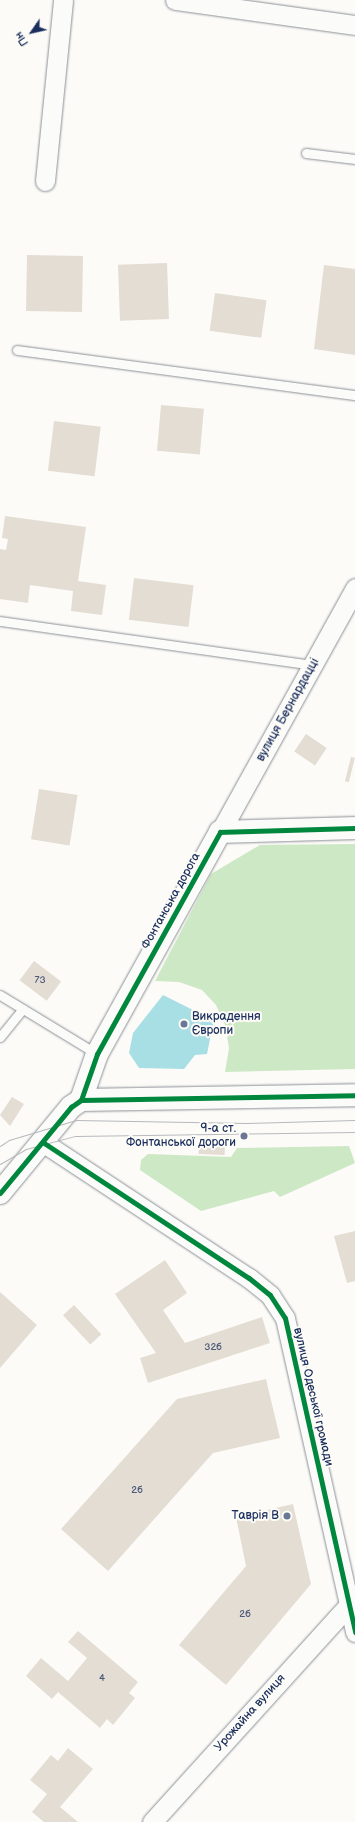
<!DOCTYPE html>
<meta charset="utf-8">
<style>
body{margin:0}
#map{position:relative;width:355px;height:1822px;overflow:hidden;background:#fcfbf8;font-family:"Balsamiq Sans",sans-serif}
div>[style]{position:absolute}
.green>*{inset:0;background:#cde8c4}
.water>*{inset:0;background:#a7dfe4}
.building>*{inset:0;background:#e3ddd3;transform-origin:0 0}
.roads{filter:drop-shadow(0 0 1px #8c9097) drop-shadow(0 0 1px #8c9097)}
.service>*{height:9px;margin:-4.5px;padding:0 4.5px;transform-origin:4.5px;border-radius:4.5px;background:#fbfbf9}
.minor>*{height:19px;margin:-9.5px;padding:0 9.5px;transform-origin:9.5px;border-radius:9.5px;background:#fbfbf9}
.secondary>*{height:22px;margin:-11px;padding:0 11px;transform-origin:11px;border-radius:11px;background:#fbfbf9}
.tram>*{height:1px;margin:-0.5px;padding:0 0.5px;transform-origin:0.5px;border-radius:0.5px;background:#b6b9bd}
.cycleway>*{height:5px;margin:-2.5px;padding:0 2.5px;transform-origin:2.5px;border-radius:2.5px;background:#00873e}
.dots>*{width:11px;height:11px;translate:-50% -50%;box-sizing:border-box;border:2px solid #fdfcf7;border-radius:50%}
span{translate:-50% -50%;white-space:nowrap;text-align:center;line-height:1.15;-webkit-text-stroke:4px #fdfcf7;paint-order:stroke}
.number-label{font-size:10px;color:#4d5a7b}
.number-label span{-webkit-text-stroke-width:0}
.street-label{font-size:12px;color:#1b2f5e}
.poi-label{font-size:12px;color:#1b2f5e}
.left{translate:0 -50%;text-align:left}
.right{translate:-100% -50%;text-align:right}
.north{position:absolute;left:12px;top:12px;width:40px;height:40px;-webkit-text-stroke:3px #fdfcf7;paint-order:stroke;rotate:236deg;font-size:11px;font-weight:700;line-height:16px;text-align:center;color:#1b2f5e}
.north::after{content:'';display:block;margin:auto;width:14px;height:18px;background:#1b2f5e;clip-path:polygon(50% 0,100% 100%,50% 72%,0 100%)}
</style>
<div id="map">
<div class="green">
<i style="clip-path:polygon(355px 844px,355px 1069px,225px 1072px,229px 1048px,225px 1025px,216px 1005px,202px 990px,179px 982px,155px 981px,211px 874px,260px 845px)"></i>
<i style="clip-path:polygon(349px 1146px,355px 1163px,280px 1197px,274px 1191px,201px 1211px,140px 1170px,141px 1160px,148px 1154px,231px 1157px,237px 1148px)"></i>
</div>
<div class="water">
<i style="clip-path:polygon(163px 995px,205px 1016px,213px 1024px,207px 1054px,195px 1055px,184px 1069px,139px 1068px,129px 1053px,133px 1033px)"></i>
</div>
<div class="building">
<i style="left:27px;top:255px;width:56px;height:56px;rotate:1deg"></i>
<i style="left:167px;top:263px;width:56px;height:49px;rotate:88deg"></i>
<i style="clip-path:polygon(324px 265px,355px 269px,355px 355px,314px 349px)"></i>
<i style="left:215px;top:293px;width:52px;height:38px;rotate:8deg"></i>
<i style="left:161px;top:405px;width:43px;height:46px;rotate:5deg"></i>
<i style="left:54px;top:421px;width:47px;height:50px;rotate:7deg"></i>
<i style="clip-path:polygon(5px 516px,86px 527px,78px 581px,106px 585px,102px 615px,71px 611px,73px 591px,30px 585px,28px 603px,0 599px,0 549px,6px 550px,8px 539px,2px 538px)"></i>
<i style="left:134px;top:578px;width:60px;height:42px;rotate:7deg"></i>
<i style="left:306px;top:734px;width:25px;height:21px;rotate:34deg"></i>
<i style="left:351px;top:757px;width:4px;height:25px;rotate:14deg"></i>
<i style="left:39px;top:789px;width:39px;height:51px;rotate:9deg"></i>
<i style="left:34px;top:961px;width:34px;height:24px;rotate:37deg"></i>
<i style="clip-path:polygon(12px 1097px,24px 1104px,10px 1126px,0 1115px)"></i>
<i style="left:199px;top:1142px;width:26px;height:12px;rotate:2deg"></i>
<i style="clip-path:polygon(355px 1231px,355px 1281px,347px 1283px,334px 1236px)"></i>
<i style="clip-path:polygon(165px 1260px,187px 1293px,163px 1310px,185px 1343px,262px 1317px,270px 1343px,148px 1383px,140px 1358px,156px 1353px,115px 1294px)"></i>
<i style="clip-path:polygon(0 1292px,37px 1325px,0 1368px)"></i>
<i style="left:74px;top:1305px;width:40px;height:15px;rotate:47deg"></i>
<i style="clip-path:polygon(266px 1379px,280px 1438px,213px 1453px,108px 1571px,61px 1529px,177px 1399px)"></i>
<i style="clip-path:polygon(293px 1504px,311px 1584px,226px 1685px,179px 1645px,246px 1566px,236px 1517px)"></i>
<i style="clip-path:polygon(78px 1631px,138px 1682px,129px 1693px,135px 1698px,113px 1725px,107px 1719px,100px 1728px,58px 1692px,52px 1699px,26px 1676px,41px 1658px,68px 1681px,87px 1658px,68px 1642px)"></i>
<i style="clip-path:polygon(68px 1748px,93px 1769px,60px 1807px,78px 1822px,44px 1822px,32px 1812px,47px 1794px,30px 1780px,51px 1755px,58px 1761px)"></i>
</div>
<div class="roads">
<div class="service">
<i style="left:306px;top:153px;width:49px;rotate:7deg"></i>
<i style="left:17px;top:350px;width:341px;rotate:7.6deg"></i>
<i style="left:0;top:621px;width:316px;rotate:8deg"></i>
<i style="left:0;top:995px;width:114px;rotate:31.3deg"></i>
<i style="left:0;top:1037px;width:36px;rotate:-51deg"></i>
</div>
<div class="minor">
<i style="left:175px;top:0;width:182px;rotate:7.9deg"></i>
<i style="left:45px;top:181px;width:182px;rotate:-84.3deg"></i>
<i style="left:220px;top:832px;width:279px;rotate:-61deg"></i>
<i style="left:44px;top:1143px;width:245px;rotate:33.4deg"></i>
<i style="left:249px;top:1278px;width:27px;rotate:39deg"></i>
<i style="left:270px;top:1295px;width:27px;rotate:57deg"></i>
<i style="left:285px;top:1318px;width:322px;rotate:77.4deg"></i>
<i style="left:152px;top:1822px;width:293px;rotate:-47.8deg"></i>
</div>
<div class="secondary">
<i style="left:81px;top:1100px;width:49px;rotate:-70.8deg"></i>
<i style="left:97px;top:1054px;width:254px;rotate:-61deg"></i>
<i style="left:220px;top:832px;width:135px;rotate:-1.7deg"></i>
<i style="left:0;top:1193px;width:112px;rotate:-50.5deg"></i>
<i style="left:71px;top:1107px;width:12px;rotate:-35deg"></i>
<i style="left:81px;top:1100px;width:274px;rotate:-1deg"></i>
</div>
</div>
<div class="tram">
<i style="left:0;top:1146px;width:11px;rotate:-34deg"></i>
<i style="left:9px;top:1140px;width:70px;rotate:-16.6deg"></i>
<i style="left:76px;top:1120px;width:171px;rotate:1deg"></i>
<i style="left:247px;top:1123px;width:108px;rotate:-1.6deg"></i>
<i style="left:0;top:1164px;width:30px;rotate:-30deg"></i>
<i style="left:26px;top:1149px;width:51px;rotate:-14.9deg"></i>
<i style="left:75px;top:1136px;width:280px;rotate:-0.8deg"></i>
</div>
<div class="cycleway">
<i style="left:81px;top:1100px;width:49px;rotate:-70.8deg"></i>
<i style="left:97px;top:1054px;width:254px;rotate:-61deg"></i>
<i style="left:220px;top:832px;width:135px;rotate:-1.7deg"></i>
<i style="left:44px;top:1143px;width:245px;rotate:33.4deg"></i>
<i style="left:249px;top:1278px;width:27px;rotate:39deg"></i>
<i style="left:270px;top:1295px;width:27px;rotate:57deg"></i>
<i style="left:285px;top:1318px;width:322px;rotate:77.4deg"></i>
<i style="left:0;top:1193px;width:112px;rotate:-50.5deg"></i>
<i style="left:71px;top:1107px;width:12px;rotate:-35deg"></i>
<i style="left:81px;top:1100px;width:274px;rotate:-1deg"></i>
</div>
<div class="dots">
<i style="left:184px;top:1024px;background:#6a7694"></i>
<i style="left:244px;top:1136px;background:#6a7694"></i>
<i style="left:287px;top:1516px;background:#6a7694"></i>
</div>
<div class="number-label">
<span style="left:40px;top:981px">73</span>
<span style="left:213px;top:1348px">32б</span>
<span style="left:137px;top:1491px">2б</span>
<span style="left:245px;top:1615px">2б</span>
<span style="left:102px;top:1679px">4</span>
</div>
<div class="street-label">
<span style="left:288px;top:710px;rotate:-61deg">вулиця Бернардацці</span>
<span style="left:171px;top:901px;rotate:-61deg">Фонтанська дорога</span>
<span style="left:313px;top:1397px;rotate:77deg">вулиця Одеської громади</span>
<span style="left:250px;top:1713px;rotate:-48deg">Урожайна вулиця</span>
</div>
<div class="poi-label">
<span class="left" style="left:192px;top:1024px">Викрадення<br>Європи</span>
<span class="right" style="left:236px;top:1136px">9-а ст.<br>Фонтанської дороги</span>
<span class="right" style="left:279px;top:1516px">Таврія В</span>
</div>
<div class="north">Пн</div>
</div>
